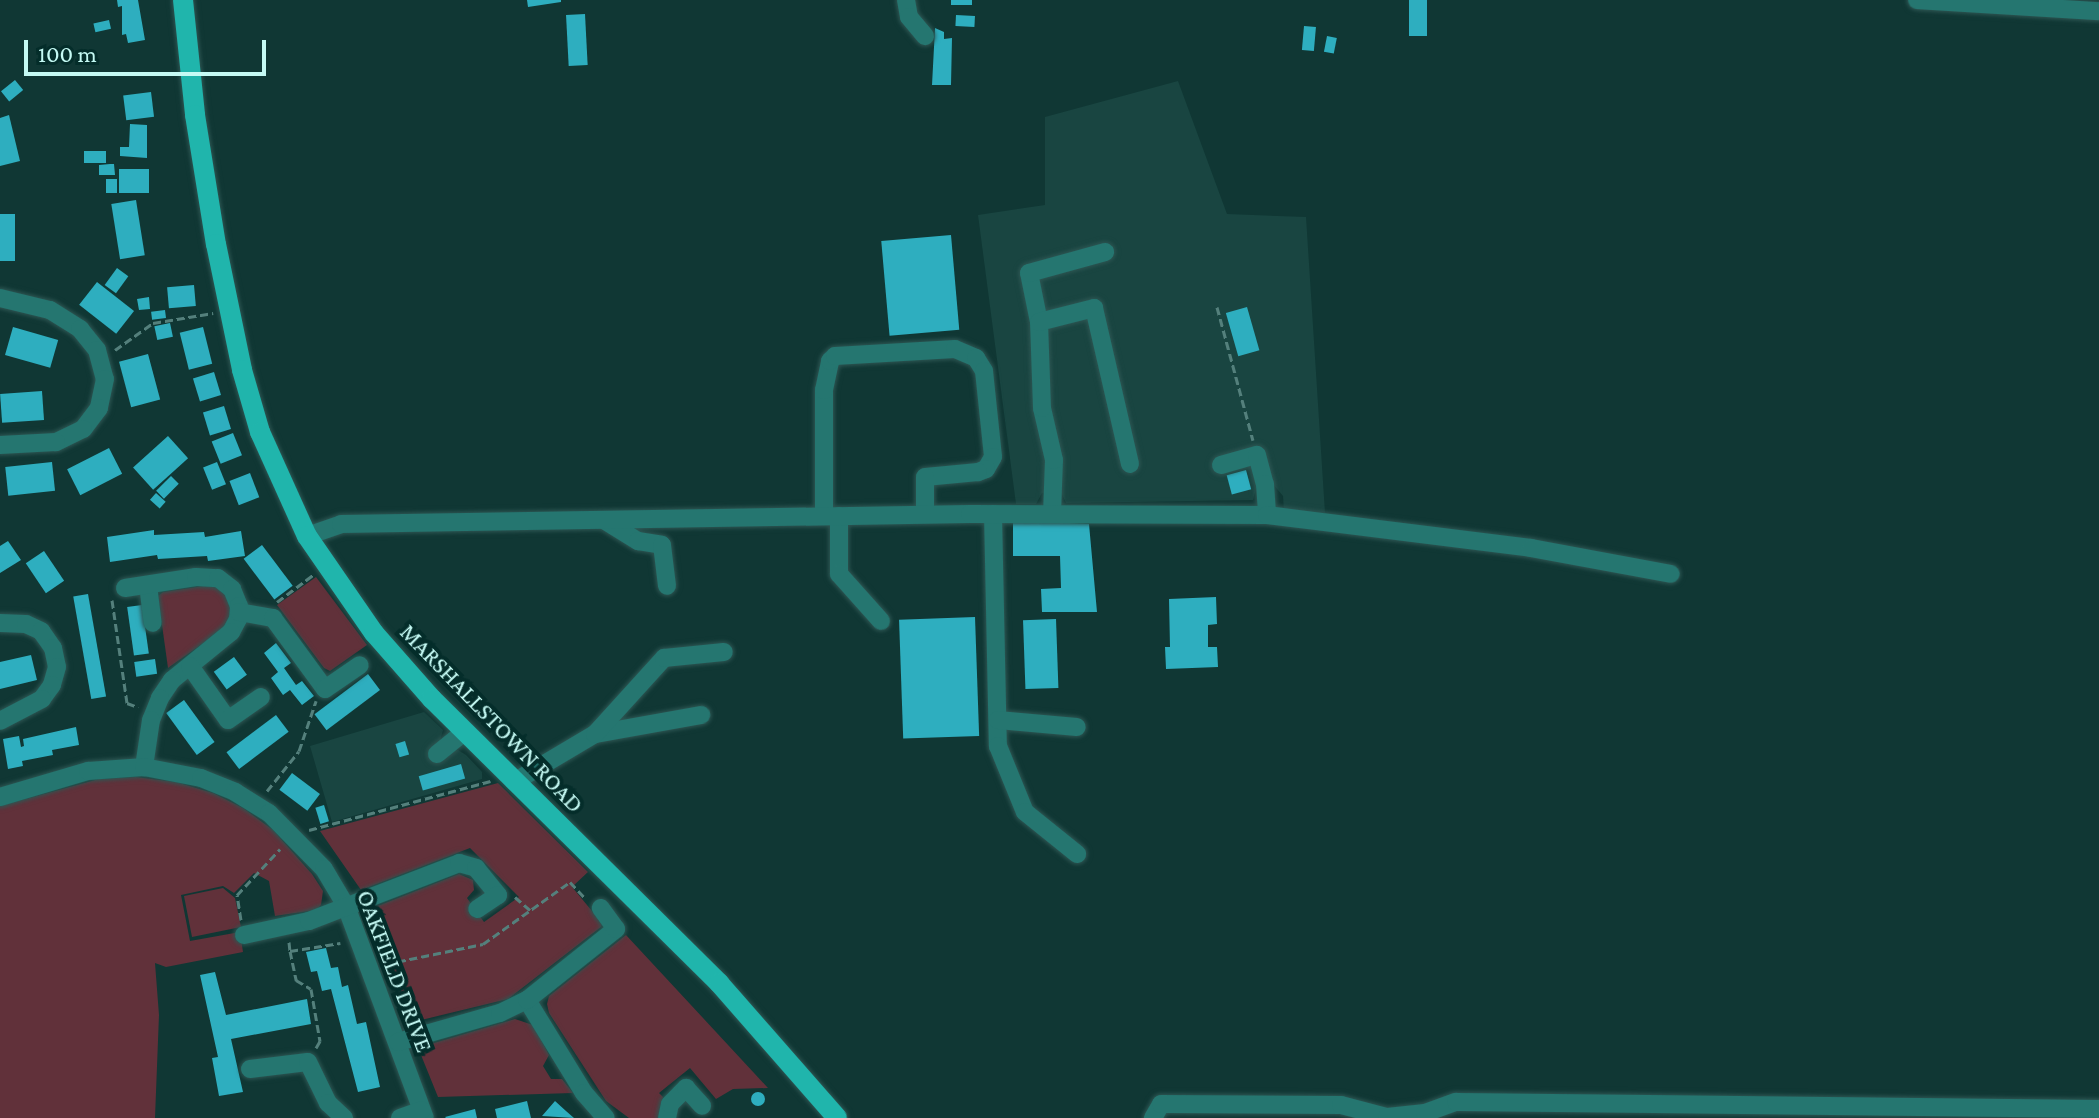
<!DOCTYPE html>
<style>
body{margin:0}
#map{position:relative;width:2099px;height:1118px;overflow:hidden;background:#103734;font-family:"Crimson Pro",serif}
div>[style]{position:absolute}
.built>*{inset:0;background:#194541}
.green>*{inset:0;background:#61313a}
.building>*{inset:0;background:#2eaebf;transform-origin:0 0}
.round{border-radius:50%}
.path>*{height:3px;margin-top:-1.5px;transform-origin:0;background:repeating-linear-gradient(90deg,#54807c 0 8px,transparent 0 12px)}
.roads{filter:drop-shadow(0 0 2px #2d5653) drop-shadow(0 0 2px #2d5653)}
.minor>*{height:18px;margin:-9px;padding:0 9px;transform-origin:9px;border-radius:9px;background:#257670}
.major>*{height:20px;margin:-10px;padding:0 10px;transform-origin:10px;border-radius:10px;background:#20b5ac}
span{translate:-50% -50%;white-space:nowrap;text-align:center;line-height:1.15;-webkit-text-stroke:8px #042d2a;paint-order:stroke}
.street-label{font-size:24px;color:#c5faf4}
.scale{position:absolute;left:24px;top:40px;width:242px;height:36px;box-sizing:border-box;border:4px solid #c5faf4;border-top:0;padding-left:10px;font-size:24px;line-height:28px;white-space:nowrap;color:#c5faf4;-webkit-text-stroke:6px #042d2a;paint-order:stroke}
</style>
<div id="map">
<div class="built">
<i style="clip-path:polygon(1178px 81px,1227px 214px,1306px 217px,1325px 513px,1284px 512px,1283px 496px,1272px 483px,1257px 485px,1253px 500px,1066px 503px,1061px 492px,1052px 492px,1042px 493px,1036px 504px,1016px 504px,978px 215px,1045px 205px,1045px 117px)"></i>
<i style="clip-path:polygon(424px 712px,443px 730px,440px 741px,450px 751px,458px 750px,466px 755px,482px 772px,482px 779px,332px 822px,310px 746px)"></i>
</div>
<div class="green">
<i style="clip-path:polygon(316px 577px,367px 645px,330px 671px,324px 668px,277px 605px)"></i>
<i style="clip-path:polygon(210px 585px,223px 591px,230px 602px,232px 616px,226px 627px,168px 668px,158px 596px,163px 592px)"></i>
<i style="clip-path:polygon(136px 777px,176px 782px,213px 793px,243px 808px,273px 830px,312px 874px,323px 891px,321px 905px,316px 910px,275px 916px,269px 881px,254px 873px,234px 893px,223px 886px,181px 895px,190px 941px,240px 932px,243px 952px,166px 967px,155px 963px,159px 1015px,155px 1118px,0 1118px,0 806px,99px 779px)"></i>
<i style="clip-path:polygon(498px 783px,588px 872px,572px 887px,602px 923px,601px 927px,508px 999px,413px 1022px,370px 909px,459px 874px,473px 880px,474px 890px,467px 898px,484px 922px,519px 897px,470px 848px,361px 890px,320px 831px)"></i>
<i style="clip-path:polygon(223px 888px,235px 898px,241px 927px,192px 937px,184px 896px)"></i>
<i style="clip-path:polygon(626px 935px,768px 1088px,733px 1089px,716px 1099px,690px 1068px,659px 1093px,663px 1097px,660px 1118px,629px 1118px,606px 1101px,549px 1013px,547px 1004px,549px 996px)"></i>
<i style="clip-path:polygon(515px 1019px,533px 1025px,549px 1055px,543px 1066px,551px 1079px,562px 1079px,573px 1093px,438px 1097px,421px 1055px,427px 1045px)"></i>
</div>
<div class="building">
<i style="clip-path:polygon(117px 0,138px 0,145px 40px,128px 43px,126px 34px,122px 35px,122px 6px,118px 7px)"></i>
<i style="clip-path:polygon(527px 0,561px 0,561px 2px,528px 7px)"></i>
<i style="left:951px;top:0;width:21px;height:5px"></i>
<i style="left:1409px;top:0;width:18px;height:36px"></i>
<i style="left:585px;top:14px;width:51px;height:19px;rotate:87deg"></i>
<i style="left:956px;top:15px;width:19px;height:11px;rotate:3deg"></i>
<i style="left:109px;top:20px;width:9px;height:16px;rotate:77deg"></i>
<i style="left:1304px;top:26px;width:12px;height:24px;rotate:5deg"></i>
<i style="clip-path:polygon(935px 28px,944px 32px,944px 39px,952px 38px,951px 85px,932px 85px)"></i>
<i style="left:1327px;top:36px;width:10px;height:16px;rotate:11deg"></i>
<i style="left:15px;top:80px;width:13px;height:18px;rotate:51deg"></i>
<i style="left:151px;top:92px;width:25px;height:28px;rotate:83deg"></i>
<i style="clip-path:polygon(9px 115px,20px 161px,0 166px,0 118px)"></i>
<i style="clip-path:polygon(130px 124px,147px 125px,147px 158px,120px 156px,120px 147px,129px 147px)"></i>
<i style="left:106px;top:151px;width:12px;height:22px;rotate:90deg"></i>
<i style="clip-path:polygon(110px 164px,114px 164px,115px 175px,99px 175px,99px 165px)"></i>
<i style="left:119px;top:169px;width:30px;height:24px"></i>
<i style="left:106px;top:179px;width:11px;height:14px"></i>
<i style="left:136px;top:200px;width:56px;height:25px;rotate:81deg"></i>
<i style="left:0;top:214px;width:15px;height:47px"></i>
<i style="left:951px;top:235px;width:95px;height:70px;rotate:85deg"></i>
<i style="left:117px;top:268px;width:14px;height:21px;rotate:36deg"></i>
<i style="left:97px;top:282px;width:47px;height:29px;rotate:38deg"></i>
<i style="left:194px;top:285px;width:21px;height:27px;rotate:85deg"></i>
<i style="clip-path:polygon(149px 297px,150px 309px,139px 310px,137px 299px)"></i>
<i style="left:1247px;top:307px;width:45px;height:22px;rotate:74deg"></i>
<i style="left:165px;top:310px;width:8px;height:14px;rotate:83deg"></i>
<i style="left:170px;top:323px;width:14px;height:16px;rotate:78deg"></i>
<i style="left:13px;top:327px;width:47px;height:29px;rotate:16deg"></i>
<i style="left:203px;top:327px;width:38px;height:24px;rotate:76deg"></i>
<i style="left:148px;top:354px;width:47px;height:30px;rotate:75deg"></i>
<i style="left:214px;top:372px;width:24px;height:22px;rotate:73deg"></i>
<i style="left:42px;top:391px;width:29px;height:42px;rotate:86deg"></i>
<i style="left:224px;top:406px;width:24px;height:22px;rotate:73deg"></i>
<i style="left:233px;top:433px;width:24px;height:23px;rotate:68deg"></i>
<i style="left:168px;top:436px;width:30px;height:47px;rotate:48deg"></i>
<i style="left:109px;top:448px;width:29px;height:47px;rotate:63deg"></i>
<i style="left:52px;top:462px;width:29px;height:47px;rotate:84deg"></i>
<i style="left:217px;top:462px;width:24px;height:15px;rotate:68deg"></i>
<i style="left:1246px;top:470px;width:20px;height:20px;rotate:75deg"></i>
<i style="left:250px;top:473px;width:26px;height:22px;rotate:69deg"></i>
<i style="left:171px;top:476px;width:11px;height:21px;rotate:45deg"></i>
<i style="left:156px;top:493px;width:13px;height:9px;rotate:42deg"></i>
<i style="clip-path:polygon(1013px 520px,1089px 524px,1097px 612px,1042px 612px,1041px 589px,1061px 588px,1060px 556px,1013px 556px)"></i>
<i style="clip-path:polygon(154px 530px,154px 535px,204px 532px,205px 537px,241px 531px,245px 556px,208px 561px,207px 556px,158px 559px,157px 555px,110px 562px,107px 537px)"></i>
<i style="clip-path:polygon(8px 541px,21px 560px,0 573px,0 546px)"></i>
<i style="left:262px;top:545px;width:51px;height:23px;rotate:53deg"></i>
<i style="left:44px;top:551px;width:36px;height:22px;rotate:56deg"></i>
<i style="left:88px;top:594px;width:104px;height:15px;rotate:80deg"></i>
<i style="clip-path:polygon(1216px 597px,1217px 624px,1208px 625px,1208px 647px,1217px 647px,1218px 667px,1166px 669px,1165px 647px,1170px 647px,1169px 599px)"></i>
<i style="left:142px;top:605px;width:49px;height:15px;rotate:82deg"></i>
<i style="left:975px;top:617px;width:119px;height:76px;rotate:88deg"></i>
<i style="left:1056px;top:619px;width:69px;height:33px;rotate:88deg"></i>
<i style="clip-path:polygon(276px 643px,291px 663px,284px 668px,296px 685px,302px 681px,314px 696px,302px 705px,290px 690px,283px 695px,271px 678px,278px 672px,264px 653px)"></i>
<i style="clip-path:polygon(31px 655px,37px 680px,0 689px,0 662px)"></i>
<i style="left:234px;top:657px;width:22px;height:25px;rotate:54deg"></i>
<i style="left:155px;top:659px;width:15px;height:21px;rotate:82deg"></i>
<i style="left:368px;top:674px;width:20px;height:67px;rotate:53deg"></i>
<i style="left:184px;top:700px;width:52px;height:22px;rotate:54deg"></i>
<i style="left:276px;top:715px;width:21px;height:62px;rotate:53deg"></i>
<i style="clip-path:polygon(76px 727px,79px 745px,52px 750px,53px 755px,22px 761px,23px 766px,8px 769px,3px 739px,19px 736px,21px 747px,24px 746px,23px 739px)"></i>
<i style="left:405px;top:741px;width:14px;height:10px;rotate:73deg"></i>
<i style="left:461px;top:764px;width:15px;height:44px;rotate:74deg"></i>
<i style="left:292px;top:773px;width:35px;height:21px;rotate:37deg"></i>
<i style="left:324px;top:805px;width:17px;height:9px;rotate:73deg"></i>
<i style="clip-path:polygon(326px 948px,331px 968px,338px 967px,342px 987px,348px 985px,357px 1024px,366px 1022px,380px 1087px,358px 1092px,331px 989px,322px 991px,317px 971px,311px 972px,306px 952px)"></i>
<i style="clip-path:polygon(215px 972px,226px 1015px,307px 999px,311px 1024px,231px 1039px,243px 1092px,219px 1096px,212px 1058px,218px 1057px,200px 975px)"></i>
<i class="round" style="left:751px;top:1092px;width:14px;height:14px"></i>
<i style="clip-path:polygon(527px 1101px,531px 1118px,497px 1118px,495px 1109px)"></i>
<i style="clip-path:polygon(555px 1101px,566px 1111px,574px 1118px,542px 1116px)"></i>
<i style="clip-path:polygon(475px 1109px,477px 1118px,446px 1118px,445px 1117px)"></i>
</div>
<div class="path">
<i style="left:1217px;top:307px;width:138px;rotate:74.9deg"></i>
<i style="left:115px;top:350px;width:47px;rotate:-35.4deg"></i>
<i style="left:153px;top:323px;width:61px;rotate:-9.5deg"></i>
<i style="left:112px;top:600px;width:104px;rotate:81.7deg"></i>
<i style="left:127px;top:703px;width:12px;rotate:20deg"></i>
<i style="left:277px;top:602px;width:45px;rotate:-36.9deg"></i>
<i style="left:267px;top:791px;width:51px;rotate:-51.3deg"></i>
<i style="left:299px;top:751px;width:53px;rotate:-71.2deg"></i>
<i style="left:309px;top:830px;width:188px;rotate:-15.1deg"></i>
<i style="left:515px;top:897px;width:20px;rotate:41deg"></i>
<i style="left:241px;top:920px;width:25px;rotate:-99deg"></i>
<i style="left:237px;top:895px;width:63px;rotate:-46.9deg"></i>
<i style="left:289px;top:942px;width:9px;rotate:84deg"></i>
<i style="left:290px;top:951px;width:51px;rotate:-9.1deg"></i>
<i style="left:290px;top:951px;width:30px;rotate:78deg"></i>
<i style="left:296px;top:980px;width:17px;rotate:31deg"></i>
<i style="left:311px;top:989px;width:53px;rotate:80.2deg"></i>
<i style="left:320px;top:1041px;width:8px;rotate:120deg"></i>
<i style="left:386px;top:964px;width:99px;rotate:-11.7deg"></i>
<i style="left:483px;top:944px;width:107px;rotate:-35.5deg"></i>
<i style="left:570px;top:882px;width:22px;rotate:47deg"></i>
</div>
<div class="roads">
<div class="minor">
<i style="left:906px;top:0;width:17px;rotate:80deg"></i>
<i style="left:909px;top:17px;width:25px;rotate:50deg"></i>
<i style="left:1917px;top:0;width:182px;rotate:3.5deg"></i>
<i style="left:0;top:298px;width:51px;rotate:13.5deg"></i>
<i style="left:50px;top:310px;width:36px;rotate:32deg"></i>
<i style="left:80px;top:329px;width:27px;rotate:51deg"></i>
<i style="left:97px;top:350px;width:30px;rotate:75deg"></i>
<i style="left:105px;top:379px;width:30px;rotate:102deg"></i>
<i style="left:99px;top:408px;width:26px;rotate:127deg"></i>
<i style="left:83px;top:429px;width:30px;rotate:154deg"></i>
<i style="left:56px;top:442px;width:56px;rotate:176.9deg"></i>
<i style="left:1039px;top:322px;width:50px;rotate:-101.5deg"></i>
<i style="left:1029px;top:273px;width:79px;rotate:-15.4deg"></i>
<i style="left:1221px;top:465px;width:37px;rotate:-16deg"></i>
<i style="left:1257px;top:455px;width:30px;rotate:75deg"></i>
<i style="left:1265px;top:484px;width:31px;rotate:86deg"></i>
<i style="left:993px;top:514px;width:232px;rotate:88.8deg"></i>
<i style="left:998px;top:746px;width:71px;rotate:67.8deg"></i>
<i style="left:1025px;top:812px;width:67px;rotate:38.9deg"></i>
<i style="left:1052px;top:514px;width:54px;rotate:-87.9deg"></i>
<i style="left:1054px;top:460px;width:53px;rotate:-103deg"></i>
<i style="left:1042px;top:408px;width:86px;rotate:-92deg"></i>
<i style="left:1039px;top:322px;width:57px;rotate:-14.3deg"></i>
<i style="left:1094px;top:308px;width:160px;rotate:77deg"></i>
<i style="left:824px;top:516px;width:126px;rotate:-90deg"></i>
<i style="left:824px;top:390px;width:30px;rotate:-78deg"></i>
<i style="left:830px;top:361px;width:7px;rotate:-45deg"></i>
<i style="left:835px;top:356px;width:120px;rotate:-3.3deg"></i>
<i style="left:955px;top:349px;width:23px;rotate:23deg"></i>
<i style="left:976px;top:358px;width:15px;rotate:58deg"></i>
<i style="left:984px;top:371px;width:86px;rotate:84deg"></i>
<i style="left:993px;top:457px;width:14px;rotate:120deg"></i>
<i style="left:986px;top:469px;width:9px;rotate:159deg"></i>
<i style="left:978px;top:472px;width:53px;rotate:174.6deg"></i>
<i style="left:925px;top:477px;width:37px;rotate:90deg"></i>
<i style="left:839px;top:516px;width:58px;rotate:90deg"></i>
<i style="left:839px;top:574px;width:63px;rotate:48.2deg"></i>
<i style="left:604px;top:520px;width:40px;rotate:32deg"></i>
<i style="left:638px;top:541px;width:24px;rotate:9deg"></i>
<i style="left:662px;top:545px;width:41px;rotate:83deg"></i>
<i style="left:307px;top:536px;width:36px;rotate:-19deg"></i>
<i style="left:341px;top:524px;width:629px;rotate:-0.91deg"></i>
<i style="left:970px;top:514px;width:297px;rotate:0.2deg"></i>
<i style="left:1267px;top:515px;width:266px;rotate:7.1deg"></i>
<i style="left:1531px;top:548px;width:142px;rotate:10.5deg"></i>
<i style="left:148px;top:585px;width:38px;rotate:83deg"></i>
<i style="left:125px;top:588px;width:72px;rotate:-8.8deg"></i>
<i style="left:196px;top:577px;width:22px;rotate:3deg"></i>
<i style="left:218px;top:578px;width:18px;rotate:38deg"></i>
<i style="left:232px;top:589px;width:18px;rotate:68deg"></i>
<i style="left:239px;top:606px;width:13px;rotate:94deg"></i>
<i style="left:238px;top:619px;width:15px;rotate:118deg"></i>
<i style="left:231px;top:632px;width:76px;rotate:140.9deg"></i>
<i style="left:172px;top:680px;width:22px;rotate:124deg"></i>
<i style="left:160px;top:698px;width:24px;rotate:112deg"></i>
<i style="left:151px;top:720px;width:48px;rotate:98.5deg"></i>
<i style="left:239px;top:612px;width:35px;rotate:10deg"></i>
<i style="left:273px;top:618px;width:88px;rotate:53.8deg"></i>
<i style="left:325px;top:689px;width:42px;rotate:-34.4deg"></i>
<i style="left:0;top:623px;width:26px;rotate:2deg"></i>
<i style="left:26px;top:624px;width:17px;rotate:25deg"></i>
<i style="left:41px;top:631px;width:21px;rotate:55deg"></i>
<i style="left:53px;top:648px;width:19px;rotate:78deg"></i>
<i style="left:57px;top:667px;width:19px;rotate:106deg"></i>
<i style="left:52px;top:685px;width:17px;rotate:126deg"></i>
<i style="left:42px;top:699px;width:47px;rotate:152.4deg"></i>
<i style="left:190px;top:666px;width:66px;rotate:54.9deg"></i>
<i style="left:228px;top:720px;width:40px;rotate:-34.9deg"></i>
<i style="left:998px;top:720px;width:79px;rotate:5.1deg"></i>
<i style="left:595px;top:734px;width:108px;rotate:-10.2deg"></i>
<i style="left:437px;top:754px;width:35px;rotate:-39deg"></i>
<i style="left:514px;top:782px;width:94px;rotate:-30.7deg"></i>
<i style="left:595px;top:734px;width:103px;rotate:-47.8deg"></i>
<i style="left:664px;top:658px;width:60px;rotate:-5.7deg"></i>
<i style="left:0;top:797px;width:92px;rotate:-16.5deg"></i>
<i style="left:88px;top:771px;width:56px;rotate:-4.1deg"></i>
<i style="left:144px;top:767px;width:58px;rotate:10.9deg"></i>
<i style="left:201px;top:778px;width:37px;rotate:22deg"></i>
<i style="left:235px;top:792px;width:40px;rotate:32deg"></i>
<i style="left:269px;top:813px;width:78px;rotate:45.5deg"></i>
<i style="left:324px;top:869px;width:43px;rotate:59.3deg"></i>
<i style="left:346px;top:906px;width:226px;rotate:69.6deg"></i>
<i style="left:244px;top:935px;width:66px;rotate:-12.2deg"></i>
<i style="left:309px;top:921px;width:161px;rotate:-21.1deg"></i>
<i style="left:459px;top:863px;width:18px;rotate:16deg"></i>
<i style="left:476px;top:868px;width:35px;rotate:51deg"></i>
<i style="left:498px;top:895px;width:25px;rotate:146deg"></i>
<i style="left:527px;top:1000px;width:109px;rotate:58.5deg"></i>
<i style="left:584px;top:1093px;width:33px;rotate:49deg"></i>
<i style="left:398px;top:1042px;width:106px;rotate:-15.9deg"></i>
<i style="left:500px;top:1013px;width:30px;rotate:-26deg"></i>
<i style="left:527px;top:1000px;width:114px;rotate:-38.6deg"></i>
<i style="left:616px;top:929px;width:26px;rotate:-126deg"></i>
<i style="left:250px;top:1069px;width:58px;rotate:-6.9deg"></i>
<i style="left:308px;top:1062px;width:46px;rotate:64deg"></i>
<i style="left:328px;top:1103px;width:22px;rotate:43deg"></i>
<i style="left:400px;top:1118px;width:23px;rotate:-20deg"></i>
<i style="left:667px;top:1118px;width:14px;rotate:-78deg"></i>
<i style="left:670px;top:1104px;width:23px;rotate:-45deg"></i>
<i style="left:686px;top:1088px;width:24px;rotate:48deg"></i>
<i style="left:1153px;top:1118px;width:16px;rotate:-60deg"></i>
<i style="left:1161px;top:1104px;width:180px;rotate:0.3deg"></i>
<i style="left:1341px;top:1105px;width:48px;rotate:14.6deg"></i>
<i style="left:1387px;top:1117px;width:38px;rotate:-6deg"></i>
<i style="left:1425px;top:1113px;width:33px;rotate:-20deg"></i>
<i style="left:1456px;top:1102px;width:643px;rotate:0.62deg"></i>
</div>
<div class="major">
<i style="left:183px;top:0;width:116px;rotate:84deg"></i>
<i style="left:195px;top:115px;width:131px;rotate:80.8deg"></i>
<i style="left:216px;top:244px;width:129px;rotate:78.3deg"></i>
<i style="left:242px;top:370px;width:65px;rotate:73.8deg"></i>
<i style="left:260px;top:432px;width:114px;rotate:65.7deg"></i>
<i style="left:307px;top:536px;width:118px;rotate:55.4deg"></i>
<i style="left:374px;top:633px;width:88px;rotate:48.7deg"></i>
<i style="left:432px;top:699px;width:404px;rotate:44.7deg"></i>
<i style="left:719px;top:983px;width:179px;rotate:48.8deg"></i>
</div>
</div>
<div class="street-label">
<span style="left:492px;top:718px;rotate:46deg">MARSHALLSTOWN ROAD</span>
<span style="left:395px;top:971px;rotate:69deg">OAKFIELD DRIVE</span>
</div>
<div class="scale">100 m</div>
</div>
